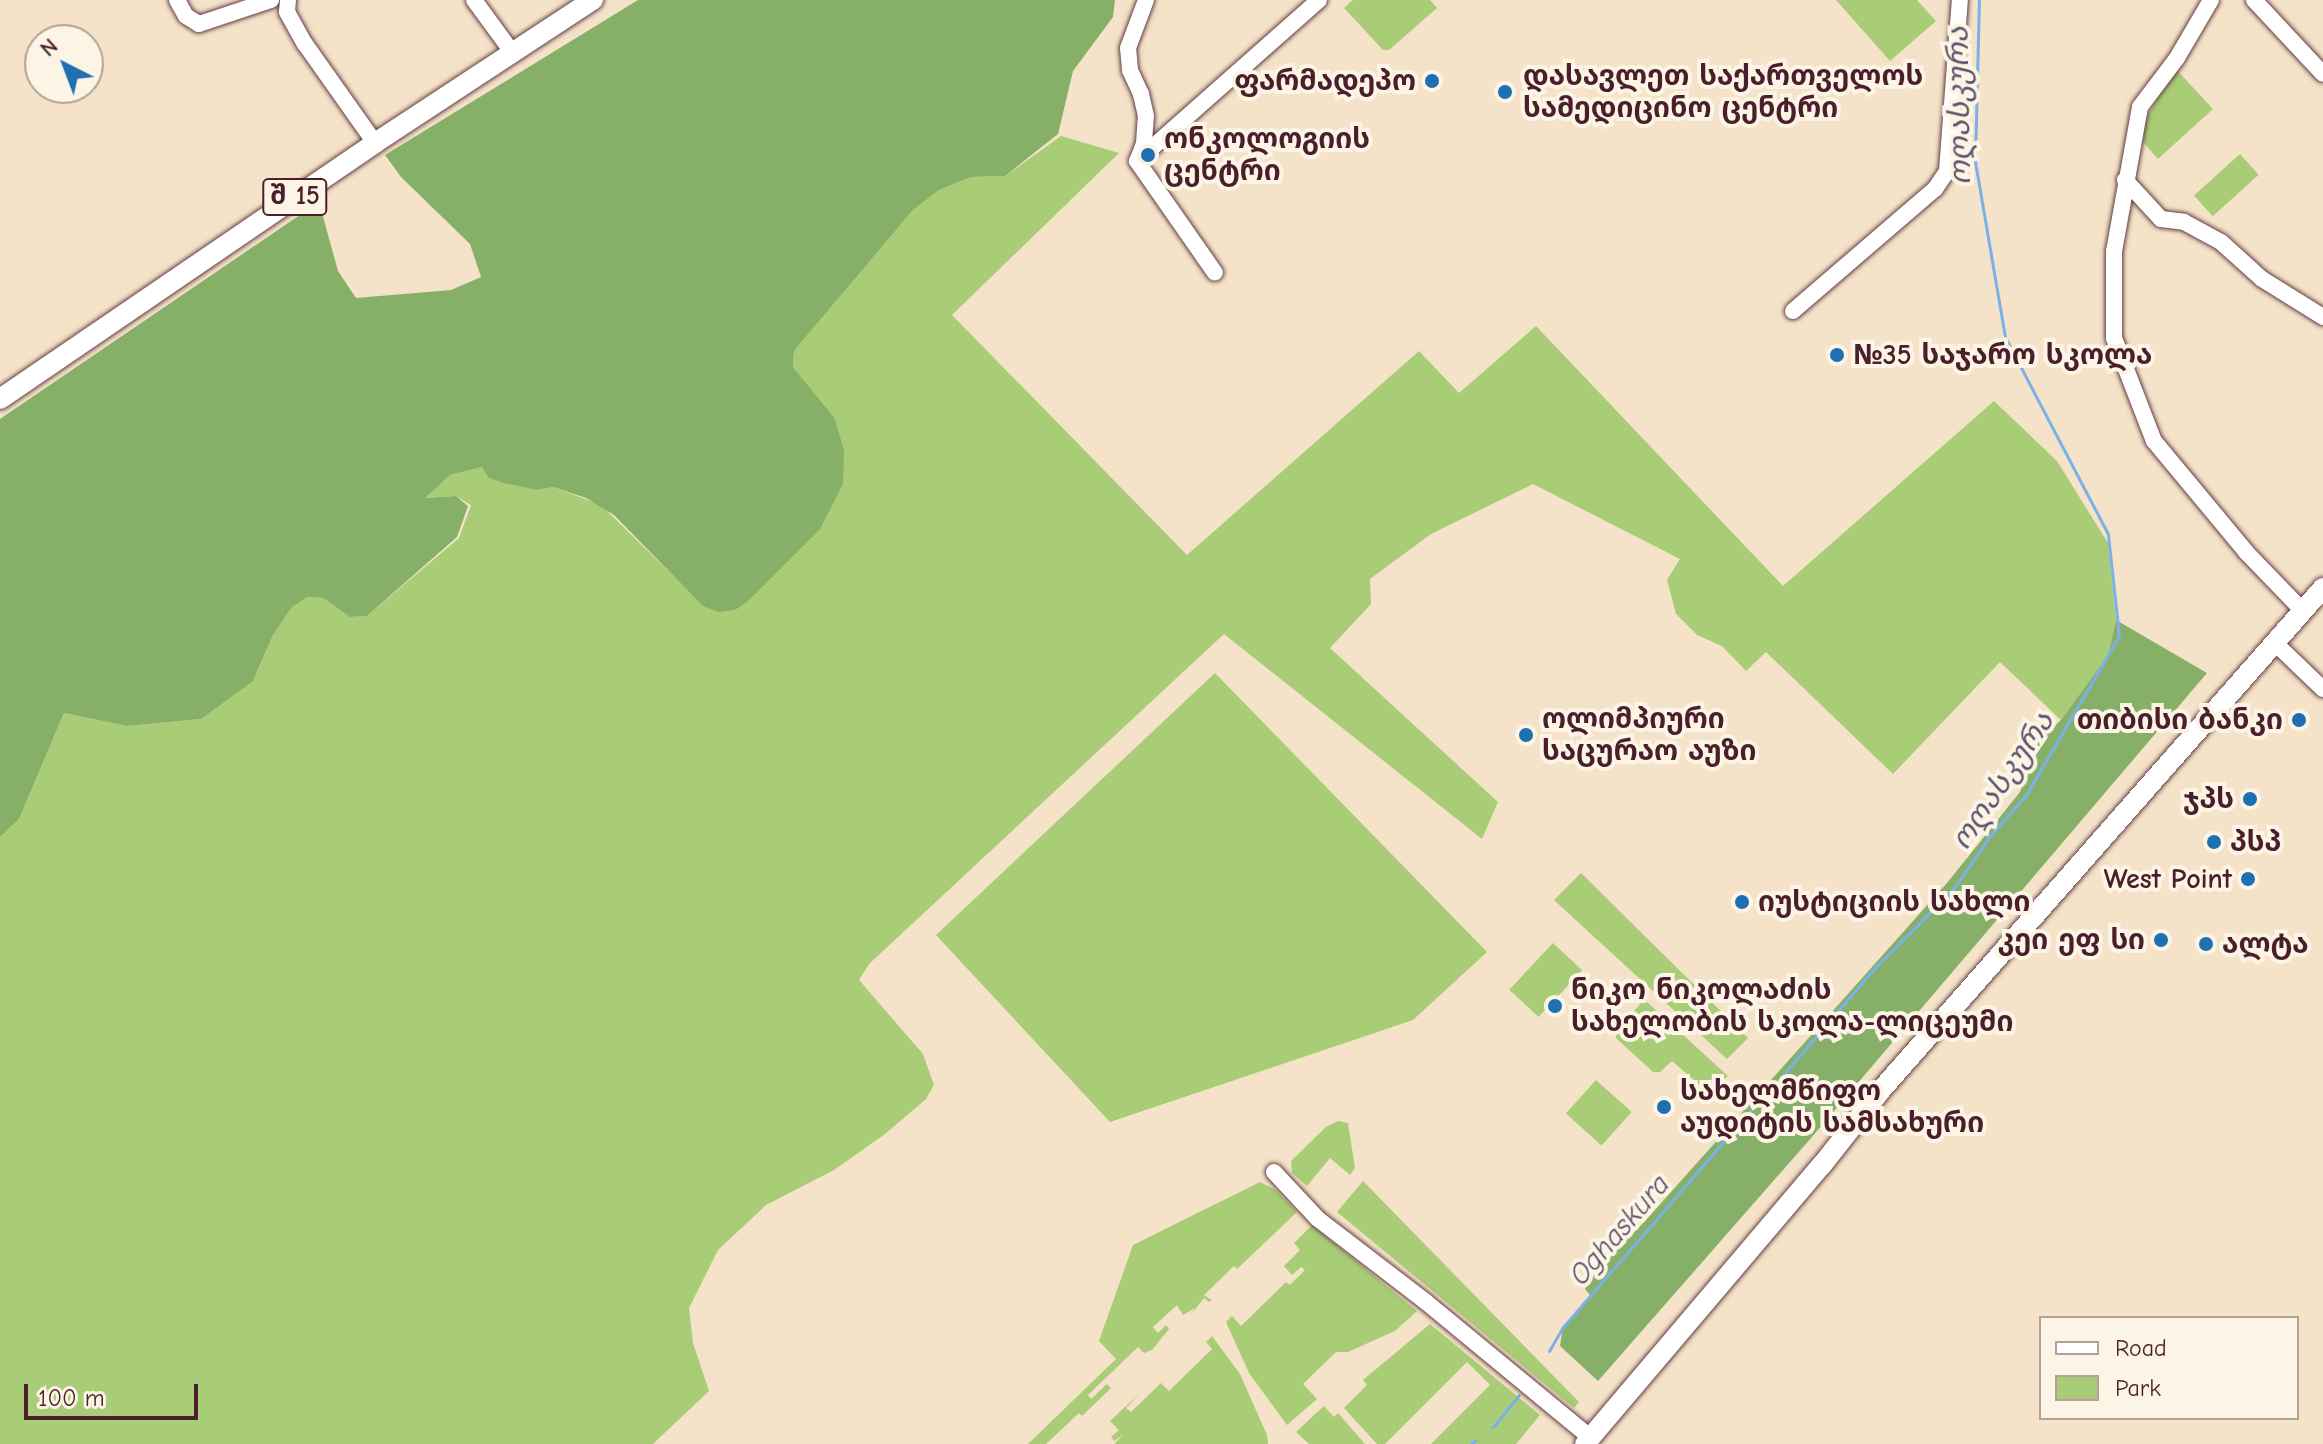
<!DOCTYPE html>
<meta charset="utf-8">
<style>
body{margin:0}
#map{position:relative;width:2323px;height:1444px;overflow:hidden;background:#f4e3c8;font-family:"Comic Neue","Noto Sans Georgian",sans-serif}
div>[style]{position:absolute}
.green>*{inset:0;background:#a9cc76;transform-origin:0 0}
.forest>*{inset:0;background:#86b067}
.stream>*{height:3px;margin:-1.5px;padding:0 1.5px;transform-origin:1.5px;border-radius:1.5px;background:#7cb0e9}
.roads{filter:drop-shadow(0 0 2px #643c43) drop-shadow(0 0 2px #643c43)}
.minor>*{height:16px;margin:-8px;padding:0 8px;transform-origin:8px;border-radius:8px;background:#fff}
.major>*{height:20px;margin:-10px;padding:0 10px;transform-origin:10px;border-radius:10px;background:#fff}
.dots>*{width:22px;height:22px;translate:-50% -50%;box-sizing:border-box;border:4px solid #fcf5e5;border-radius:50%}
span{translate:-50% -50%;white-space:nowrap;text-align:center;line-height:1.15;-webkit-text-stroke:8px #fcf5e5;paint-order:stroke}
.shield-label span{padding:2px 6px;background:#fcf5e5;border:2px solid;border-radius:6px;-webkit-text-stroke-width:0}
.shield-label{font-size:26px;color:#4a1f2b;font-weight:700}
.poi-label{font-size:28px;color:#4a1f2b;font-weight:700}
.left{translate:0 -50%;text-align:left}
.right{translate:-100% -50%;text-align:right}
.water-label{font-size:30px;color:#5c526e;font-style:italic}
.legend{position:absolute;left:2039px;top:1316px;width:260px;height:104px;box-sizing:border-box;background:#fcf5e5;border:2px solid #b59f9b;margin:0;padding:10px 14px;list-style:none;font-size:24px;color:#4a1f2b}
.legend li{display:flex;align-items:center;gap:16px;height:40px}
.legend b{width:40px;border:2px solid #b59f9b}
.north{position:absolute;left:24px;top:24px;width:80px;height:80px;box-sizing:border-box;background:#fcf5e5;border:2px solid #b59f9b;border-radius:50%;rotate:318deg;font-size:22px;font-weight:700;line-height:32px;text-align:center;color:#4a1f2b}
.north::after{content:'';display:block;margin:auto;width:28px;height:36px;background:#1f6fb2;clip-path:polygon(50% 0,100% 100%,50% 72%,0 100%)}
.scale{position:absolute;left:24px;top:1384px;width:174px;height:36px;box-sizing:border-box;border:4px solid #4a1f2b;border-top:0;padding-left:10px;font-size:24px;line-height:28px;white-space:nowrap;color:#4a1f2b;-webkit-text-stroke:6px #fcf5e5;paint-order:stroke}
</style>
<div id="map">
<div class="green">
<i style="clip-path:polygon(1353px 0,1430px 0,1437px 8px,1389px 50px,1383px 50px,1344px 8px)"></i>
<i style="clip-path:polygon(1836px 0,1917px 0,1936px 21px,1890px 61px)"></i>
<i style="clip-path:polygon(2175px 68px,2213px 109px,2158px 159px,2143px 142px,2145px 120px)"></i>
<i style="clip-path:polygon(1061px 136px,1119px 153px,952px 315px,1187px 555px,1419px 351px,1459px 393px,1536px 326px,1783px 586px,1994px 401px,2057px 461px,2108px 543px,2116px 620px,2108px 655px,2061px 720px,2000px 662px,1893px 774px,1766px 652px,1746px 671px,1722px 646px,1697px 635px,1676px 614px,1667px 580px,1680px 559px,1533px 484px,1431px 534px,1370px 579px,1371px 604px,1330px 648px,1498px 802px,1482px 839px,1224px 634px,869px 964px,859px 980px,923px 1054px,934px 1085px,926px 1099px,885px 1134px,834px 1170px,766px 1205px,718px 1250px,689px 1308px,693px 1343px,709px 1391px,653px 1444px,0 1444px,0 837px,19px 819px,64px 713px,127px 726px,201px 719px,255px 677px,273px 635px,294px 604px,307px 597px,323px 598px,350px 617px,367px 616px,459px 538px,471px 505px,456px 496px,424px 498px,450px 475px,482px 467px,537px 490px,553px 487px,601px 505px,704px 606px,834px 417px,793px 367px,794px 351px,913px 210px,939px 190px,971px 177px,1005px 176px)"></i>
<i style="left:2240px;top:154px;width:28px;height:62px;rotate:48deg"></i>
<i style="clip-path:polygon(1215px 673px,1487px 952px,1413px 1020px,1110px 1122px,936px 935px)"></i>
<i style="clip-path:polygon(1581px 873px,1748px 1038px,1727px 1059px,1554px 900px)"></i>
<i style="left:1553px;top:943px;width:40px;height:64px;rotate:43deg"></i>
<i style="clip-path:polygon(1647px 1002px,1728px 1076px,1708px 1092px,1672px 1061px,1660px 1072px,1653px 1072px,1616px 1038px,1616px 1032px,1641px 1003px)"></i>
<i style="left:1596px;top:1080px;width:48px;height:45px;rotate:42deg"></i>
<i style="clip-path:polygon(1338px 1121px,1348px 1123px,1355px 1168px,1350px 1175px,1330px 1158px,1307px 1186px,1292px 1173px,1291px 1161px,1326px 1127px)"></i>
<i style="clip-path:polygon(1363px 1181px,1579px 1402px,1574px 1408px,1337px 1212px)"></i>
<i style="clip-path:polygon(1260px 1182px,1276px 1190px,1297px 1212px,1237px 1269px,1234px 1266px,1204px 1295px,1212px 1300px,1209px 1302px,1204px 1298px,1189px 1317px,1195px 1308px,1183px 1315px,1177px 1305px,1153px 1327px,1158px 1333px,1166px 1325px,1169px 1329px,1152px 1350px,1144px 1353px,1138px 1347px,1088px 1395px,1091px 1399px,1107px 1384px,1111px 1388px,1082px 1416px,1079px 1413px,1046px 1444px,1028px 1444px,1116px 1359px,1099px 1341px,1133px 1245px)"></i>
<i style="clip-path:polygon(1312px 1225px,1417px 1311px,1395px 1331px,1348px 1352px,1336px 1352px,1303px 1384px,1317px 1399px,1287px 1425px,1249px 1373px,1226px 1322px,1232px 1316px,1241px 1326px,1286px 1282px,1290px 1285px,1305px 1270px,1301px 1267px,1292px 1275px,1284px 1266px,1300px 1250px,1294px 1243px)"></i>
<i style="clip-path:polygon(1430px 1324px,1540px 1415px,1516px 1444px,1431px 1444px,1490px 1385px,1467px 1362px,1385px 1444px,1377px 1444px,1344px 1408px,1367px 1385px,1363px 1380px)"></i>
<i style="clip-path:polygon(1212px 1336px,1240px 1374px,1267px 1435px,1268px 1444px,1114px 1444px,1123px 1435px,1114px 1441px,1111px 1437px,1119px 1430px,1110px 1421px,1141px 1392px,1126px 1408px,1131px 1412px,1161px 1383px,1169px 1391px,1212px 1349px,1206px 1342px)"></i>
<i style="clip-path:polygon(1324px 1406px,1334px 1417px,1338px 1413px,1365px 1444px,1309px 1444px,1296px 1432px)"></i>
</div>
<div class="forest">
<i style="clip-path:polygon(638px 0,1115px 0,1113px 17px,1073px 71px,1058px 134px,1005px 176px,971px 177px,939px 190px,913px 210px,794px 351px,793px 367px,834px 417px,844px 450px,843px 484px,820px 529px,748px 601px,735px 610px,718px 612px,703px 606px,614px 515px,586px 498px,553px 487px,537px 490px,504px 483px,489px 478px,482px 467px,450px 475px,425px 498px,456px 496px,468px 506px,457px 537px,367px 616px,350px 617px,323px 598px,307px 597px,292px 607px,273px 635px,253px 681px,201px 719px,127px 726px,64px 713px,19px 819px,0 837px,0 419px,319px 202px,338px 271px,356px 298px,451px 290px,481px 277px,470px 244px,401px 177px,385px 155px)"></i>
<i style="clip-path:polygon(2116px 620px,2207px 673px,1811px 1138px,1598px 1381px,1560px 1346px,1563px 1327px,1590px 1295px,1585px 1289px,1595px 1273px,1646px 1220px,1947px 883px,2020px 792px,2039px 740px,2061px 720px,2108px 655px)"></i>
</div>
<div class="stream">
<i style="left:1783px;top:1075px;width:138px;rotate:-49.4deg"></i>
<i style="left:1873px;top:970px;width:115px;rotate:-45.4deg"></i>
<i style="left:1954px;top:888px;width:63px;rotate:-55.3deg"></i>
<i style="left:1990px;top:836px;width:55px;rotate:-48.7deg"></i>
<i style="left:2026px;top:795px;width:184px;rotate:-59.7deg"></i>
<i style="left:2119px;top:636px;width:103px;rotate:-96.2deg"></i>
<i style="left:2108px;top:534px;width:222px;rotate:-117.6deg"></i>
<i style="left:2005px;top:337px;width:179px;rotate:-99.7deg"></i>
<i style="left:1975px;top:161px;width:161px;rotate:-88.6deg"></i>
<i style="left:1549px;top:1351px;width:28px;rotate:-60deg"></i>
<i style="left:1563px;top:1327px;width:296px;rotate:-49.1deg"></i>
<i style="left:1493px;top:1427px;width:41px;rotate:-50.9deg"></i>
<i style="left:1471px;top:1444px;width:6px;rotate:-39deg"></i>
</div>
<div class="roads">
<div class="minor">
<i style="left:177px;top:0;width:18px;rotate:61deg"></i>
<i style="left:186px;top:16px;width:15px;rotate:32deg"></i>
<i style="left:199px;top:24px;width:76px;rotate:-18.4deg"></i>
<i style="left:288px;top:0;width:12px;rotate:95deg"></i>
<i style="left:287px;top:12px;width:37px;rotate:61deg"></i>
<i style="left:305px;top:44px;width:121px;rotate:54.7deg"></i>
<i style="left:474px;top:0;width:64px;rotate:53.8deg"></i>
<i style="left:2211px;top:0;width:67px;rotate:120.4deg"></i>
<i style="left:2177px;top:58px;width:61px;rotate:127.1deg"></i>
<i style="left:2140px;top:107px;width:146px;rotate:100.2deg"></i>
<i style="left:2114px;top:251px;width:87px;rotate:90deg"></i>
<i style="left:2114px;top:338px;width:110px;rotate:68.8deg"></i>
<i style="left:2154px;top:441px;width:144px;rotate:50.3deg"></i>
<i style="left:2246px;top:552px;width:83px;rotate:46deg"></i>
<i style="left:2254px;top:0;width:101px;rotate:47deg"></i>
<i style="left:1138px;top:159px;width:17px;rotate:-69deg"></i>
<i style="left:1144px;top:143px;width:27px;rotate:-86deg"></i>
<i style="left:1146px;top:116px;width:23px;rotate:-103deg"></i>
<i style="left:1141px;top:94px;width:26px;rotate:-115deg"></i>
<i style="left:1130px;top:70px;width:22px;rotate:-95deg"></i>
<i style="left:1128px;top:48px;width:51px;rotate:-69.4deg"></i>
<i style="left:1137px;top:161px;width:243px;rotate:-41.5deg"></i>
<i style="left:1137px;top:161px;width:136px;rotate:55.1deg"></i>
<i style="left:2125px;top:180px;width:53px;rotate:47.3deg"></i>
<i style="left:2161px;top:219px;width:23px;rotate:7deg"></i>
<i style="left:2184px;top:222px;width:42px;rotate:28.4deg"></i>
<i style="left:2221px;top:242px;width:55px;rotate:42.1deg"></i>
<i style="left:2262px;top:279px;width:72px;rotate:31.9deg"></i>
<i style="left:1793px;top:311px;width:187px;rotate:-40.7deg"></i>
<i style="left:1935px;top:189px;width:22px;rotate:-56deg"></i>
<i style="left:1947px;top:171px;width:171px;rotate:-85.7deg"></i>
<i style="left:2276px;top:644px;width:65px;rotate:43.8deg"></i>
<i style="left:1274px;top:1172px;width:64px;rotate:46.9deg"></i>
<i style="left:1318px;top:1219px;width:136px;rotate:37.5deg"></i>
<i style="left:1426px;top:1302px;width:214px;rotate:39.5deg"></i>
</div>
<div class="major">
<i style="left:0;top:399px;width:454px;rotate:-34.3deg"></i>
<i style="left:375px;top:143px;width:261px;rotate:-33.3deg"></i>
<i style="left:1585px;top:1444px;width:366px;rotate:-49.7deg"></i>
<i style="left:1822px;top:1165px;width:95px;rotate:-51.8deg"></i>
<i style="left:1881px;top:1090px;width:669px;rotate:-48.64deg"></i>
</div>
</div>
<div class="dots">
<i style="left:1432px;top:81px;background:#1f6fb2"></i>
<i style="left:1505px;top:92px;background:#1f6fb2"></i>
<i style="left:1148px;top:155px;background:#1f6fb2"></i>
<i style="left:1837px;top:355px;background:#1f6fb2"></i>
<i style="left:2299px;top:720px;background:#1f6fb2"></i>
<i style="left:1526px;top:735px;background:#1f6fb2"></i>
<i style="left:2250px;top:799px;background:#1f6fb2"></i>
<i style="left:2214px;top:842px;background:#1f6fb2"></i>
<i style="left:2248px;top:879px;background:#1f6fb2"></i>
<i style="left:1742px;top:902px;background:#1f6fb2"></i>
<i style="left:2161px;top:940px;background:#1f6fb2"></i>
<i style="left:2206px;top:944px;background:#1f6fb2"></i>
<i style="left:1555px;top:1006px;background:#1f6fb2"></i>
<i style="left:1664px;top:1107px;background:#1f6fb2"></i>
</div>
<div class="shield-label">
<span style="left:295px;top:197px">შ 15</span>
</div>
<div class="poi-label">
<span class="left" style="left:1523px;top:92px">დასავლეთ საქართველოს<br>სამედიცინო ცენტრი</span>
<span class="right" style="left:1416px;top:81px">ფარმადეპო</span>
<span class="left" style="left:1164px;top:155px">ონკოლოგიის<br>ცენტრი</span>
<span class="left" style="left:1853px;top:355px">№35 საჯარო სკოლა</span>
<span class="left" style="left:1542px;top:735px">ოლიმპიური<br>საცურაო აუზი</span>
<span class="right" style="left:2283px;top:720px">თიბისი ბანკი</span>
<span class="right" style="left:2234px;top:799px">ჯპს</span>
<span class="left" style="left:2230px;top:842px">პსპ</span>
<span class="right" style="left:2232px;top:879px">West Point</span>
<span class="left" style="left:1758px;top:902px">იუსტიციის სახლი</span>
<span class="right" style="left:2145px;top:940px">კეი ეფ სი</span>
<span class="left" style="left:2222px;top:944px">ალტა</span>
<span class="left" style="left:1571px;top:1006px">ნიკო ნიკოლაძის<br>სახელობის სკოლა-ლიცეუმი</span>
<span class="left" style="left:1680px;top:1107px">სახელმწიფო<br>აუდიტის სამსახური</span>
</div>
<div class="water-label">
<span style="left:1960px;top:106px;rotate:-91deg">ოღასკურა</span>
<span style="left:2003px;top:781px;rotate:-56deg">ოღასკურა</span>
<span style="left:1620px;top:1230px;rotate:-49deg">Oghaskura</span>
</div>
<ul class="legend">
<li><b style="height:10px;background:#fff"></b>Road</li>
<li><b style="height:22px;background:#a9cc76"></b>Park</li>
</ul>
<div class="north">N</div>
<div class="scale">100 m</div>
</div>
